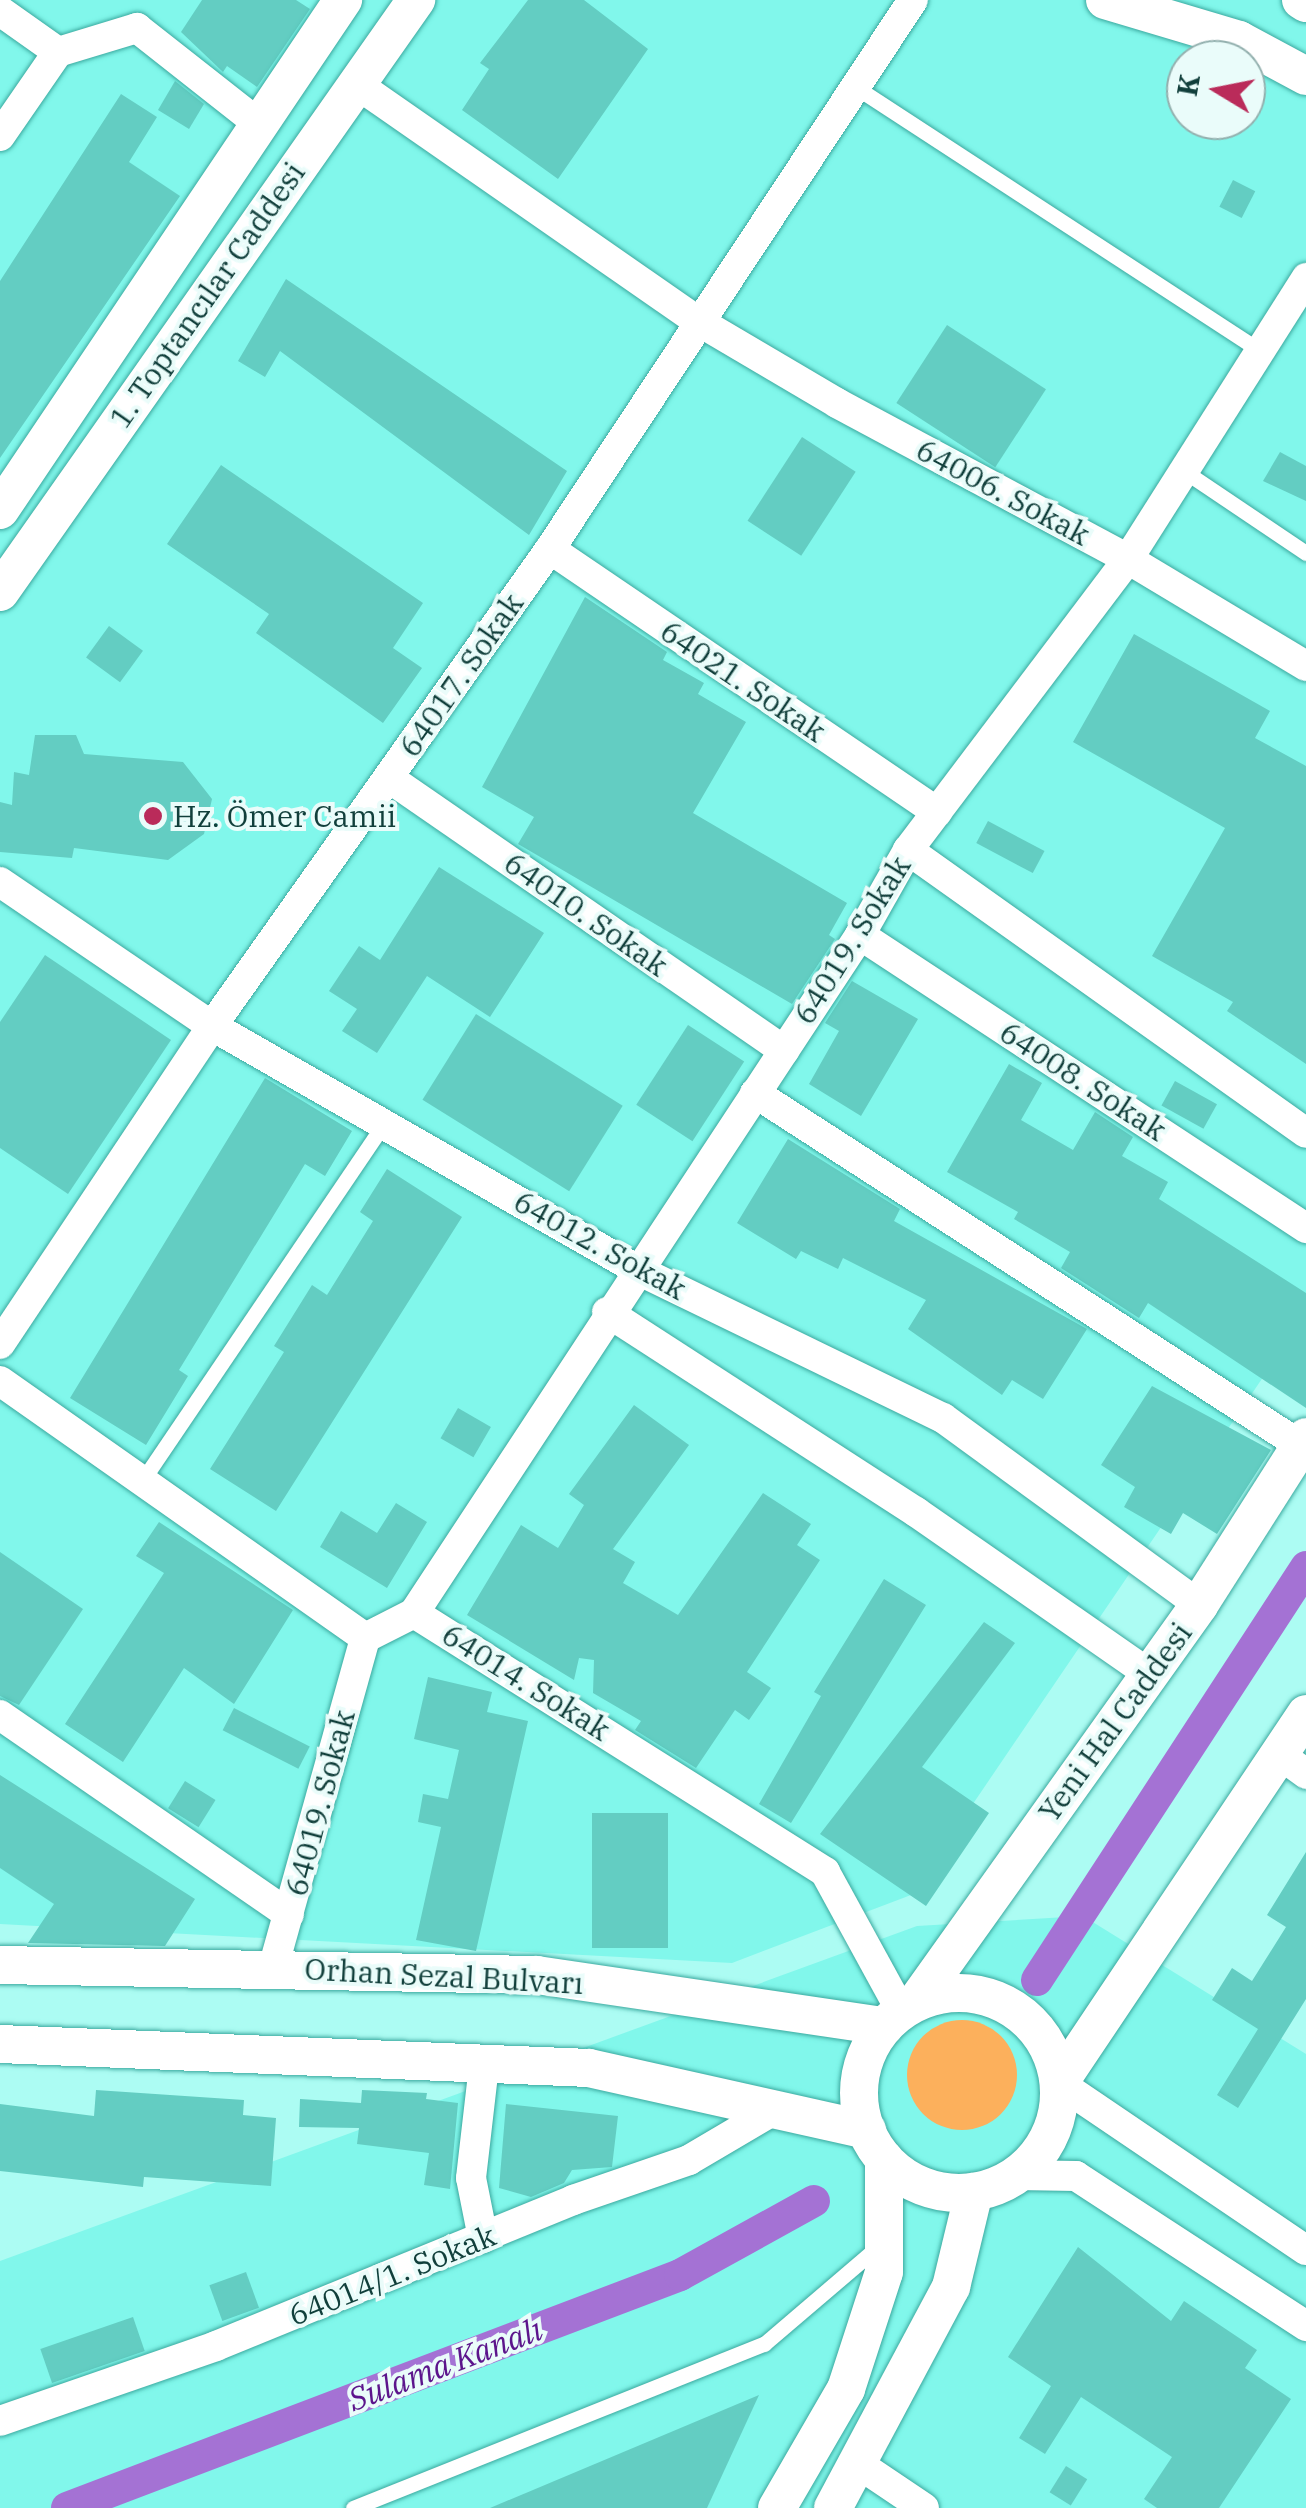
<!DOCTYPE html>
<meta charset="utf-8">
<style>
body{margin:0}
#map{position:relative;width:1306px;height:2508px;overflow:hidden;background:#acfcf3;font-family:"IBM Plex Serif",serif}
div>[style]{position:absolute}
.built>*{inset:0;background:#81f7eb}
.green>*{inset:0;background:#fcb05c}
.round{border-radius:50%}
.canal>*{height:32px;margin:-16px;padding:0 16px;transform-origin:16px;border-radius:16px;background:#a472d4}
.building>*{inset:0;background:#63cdc2;transform-origin:0 0}
.roads{filter:drop-shadow(0 0 2px #3ba99f) drop-shadow(0 0 2px #3ba99f)}
.service>*{height:15px;margin:-7.5px;padding:0 7.5px;transform-origin:7.5px;border-radius:7.5px;background:#fff}
.minor>*{height:30px;margin:-15px;padding:0 15px;transform-origin:15px;border-radius:15px;background:#fff}
.tertiary>*{height:38px;margin:-19px;padding:0 19px;transform-origin:19px;border-radius:19px;background:#fff}
.tertiary>.ring{margin:-19px;padding:0;box-sizing:content-box;background:none;border:38px solid #fff;border-radius:50%}
.dots>*{width:28px;height:28px;translate:-50% -50%;box-sizing:border-box;border:5px solid #eafcfa;border-radius:50%}
span{translate:-50% -50%;white-space:nowrap;text-align:center;line-height:1.15;-webkit-text-stroke:8px #eafcfa;paint-order:stroke}
.street-label{font-size:30px;color:#113f3b}
.poi-label{font-size:30px;color:#113f3b}
.left{translate:0 -50%;text-align:left}
.water-label{font-size:32px;color:#5c158c;font-style:italic}
.north{position:absolute;left:1166px;top:40px;width:100px;height:100px;box-sizing:border-box;background:#eafcfa;border:2px solid #93b0ae;border-radius:50%;rotate:280deg;font-size:28px;font-weight:700;line-height:40px;text-align:center;color:#113f3b}
.north::after{content:'';display:block;margin:auto;width:35px;height:45px;background:#ba2b5a;clip-path:polygon(50% 0,100% 100%,50% 72%,0 100%)}
</style>
<div id="map">
<div class="built">
<i style="clip-path:polygon(evenodd,0 0,1306px 0,1306px 1314px,911px 1895px,732px 1963px,0 1924px,0 0,1186px 60px,1246px 60px,1246px 120px,1186px 120px,1186px 60px)"></i>
<i style="clip-path:polygon(1083px 1916px,1306px 2054px,1306px 2508px,0 2508px,0 2261px,917px 1926px)"></i>
</div>
<div class="green">
<i class="round" style="left:907px;top:2020px;width:110px;height:110px"></i>
</div>
<div class="canal">
<i style="left:1037px;top:1980px;width:493px;rotate:-56.9deg"></i>
<i style="left:67px;top:2508px;width:656px;rotate:-20.81deg"></i>
<i style="left:680px;top:2275px;width:153px;rotate:-28.9deg"></i>
</div>
<div class="building">
<i style="clip-path:polygon(202px 0,296px 0,310px 9px,257px 87px,227px 66px,223px 72px,181px 32px)"></i>
<i style="clip-path:polygon(528px 0,584px 0,648px 49px,558px 179px,462px 110px,489px 69px,480px 63px)"></i>
<i style="clip-path:polygon(175px 81px,204px 104px,189px 129px,158px 110px)"></i>
<i style="clip-path:polygon(121px 94px,157px 117px,129px 162px,180px 196px,0 458px,0 281px)"></i>
<i style="left:1233px;top:180px;width:25px;height:30px;rotate:27deg"></i>
<i style="clip-path:polygon(286px 279px,567px 471px,529px 535px,280px 351px,265px 377px,238px 361px)"></i>
<i style="left:947px;top:325px;width:118px;height:93px;rotate:33deg"></i>
<i style="left:802px;top:437px;width:64px;height:100px;rotate:33deg"></i>
<i style="clip-path:polygon(1280px 452px,1306px 466px,1306px 501px,1263px 481px)"></i>
<i style="clip-path:polygon(221px 465px,423px 603px,393px 648px,422px 668px,383px 723px,256px 633px,269px 614px,167px 544px)"></i>
<i style="clip-path:polygon(585px 597px,667px 652px,663px 660px,704px 683px,698px 694px,746px 722px,693px 813px,847px 903px,829px 935px,835px 939px,792px 1004px,518px 844px,534px 817px,482px 787px)"></i>
<i style="left:109px;top:626px;width:42px;height:39px;rotate:36deg"></i>
<i style="clip-path:polygon(1134px 634px,1270px 711px,1255px 738px,1306px 766px,1306px 1064px,1227px 1011px,1233px 1002px,1152px 956px,1225px 828px,1073px 742px)"></i>
<i style="clip-path:polygon(35px 735px,76px 735px,84px 754px,183px 762px,212px 799px,204px 834px,168px 860px,74px 848px,72px 858px,0 852px,0 802px,12px 805px,14px 772px,29px 775px)"></i>
<i style="left:988px;top:821px;width:64px;height:25px;rotate:28deg"></i>
<i style="clip-path:polygon(439px 867px,544px 933px,490px 1017px,427px 976px,377px 1053px,342px 1031px,357px 1009px,329px 991px,359px 946px,380px 960px)"></i>
<i style="clip-path:polygon(45px 955px,171px 1040px,68px 1194px,0 1148px,0 1022px)"></i>
<i style="clip-path:polygon(852px 981px,918px 1019px,861px 1116px,809px 1084px,839px 1031px,825px 1023px)"></i>
<i style="left:476px;top:1014px;width:173px;height:101px;rotate:32deg"></i>
<i style="left:688px;top:1025px;width:67px;height:95px;rotate:33deg"></i>
<i style="clip-path:polygon(1009px 1064px,1042px 1083px,1021px 1120px,1073px 1150px,1095px 1112px,1133px 1137px,1122px 1156px,1168px 1182px,1159px 1199px,1306px 1293px,1306px 1408px,1148px 1303px,1139px 1318px,1061px 1268px,1070px 1252px,1014px 1219px,1018px 1212px,947px 1172px)"></i>
<i style="clip-path:polygon(265px 1078px,352px 1131px,325px 1176px,305px 1164px,179px 1370px,188px 1376px,146px 1445px,70px 1398px)"></i>
<i style="left:1175px;top:1081px;width:48px;height:28px;rotate:29deg"></i>
<i style="clip-path:polygon(788px 1139px,900px 1209px,894px 1221px,1087px 1329px,1043px 1399px,1012px 1380px,1002px 1395px,908px 1329px,926px 1300px,843px 1258px,838px 1269px,801px 1251px,796px 1259px,737px 1223px)"></i>
<i style="clip-path:polygon(387px 1169px,462px 1217px,276px 1511px,210px 1469px,284px 1352px,274px 1346px,312px 1285px,327px 1295px,373px 1221px,360px 1212px)"></i>
<i style="clip-path:polygon(1152px 1386px,1271px 1450px,1217px 1534px,1183px 1513px,1171px 1534px,1124px 1507px,1135px 1487px,1101px 1465px)"></i>
<i style="clip-path:polygon(634px 1405px,689px 1445px,613px 1549px,635px 1562px,623px 1583px,678px 1615px,763px 1493px,811px 1524px,797px 1545px,820px 1560px,747px 1672px,771px 1688px,749px 1720px,735px 1710px,696px 1768px,635px 1730px,641px 1721px,593px 1693px,594px 1660px,579px 1658px,574px 1680px,467px 1615px,521px 1525px,558px 1548px,584px 1505px,569px 1494px)"></i>
<i style="left:458px;top:1408px;width:38px;height:35px;rotate:30deg"></i>
<i style="clip-path:polygon(396px 1503px,427px 1522px,387px 1588px,320px 1547px,341px 1511px,377px 1533px)"></i>
<i style="clip-path:polygon(159px 1522px,293px 1610px,234px 1704px,184px 1668px,123px 1762px,65px 1724px,164px 1573px,136px 1556px)"></i>
<i style="clip-path:polygon(0 1552px,83px 1609px,19px 1705px,0 1696px)"></i>
<i style="clip-path:polygon(884px 1579px,926px 1605px,791px 1823px,759px 1804px,821px 1696px,814px 1692px)"></i>
<i style="clip-path:polygon(984px 1622px,1015px 1643px,922px 1767px,989px 1813px,926px 1906px,820px 1834px)"></i>
<i style="clip-path:polygon(428px 1677px,492px 1692px,487px 1712px,528px 1721px,476px 1951px,416px 1940px,441px 1827px,418px 1822px,423px 1794px,448px 1799px,459px 1750px,414px 1739px)"></i>
<i style="left:234px;top:1708px;width:85px;height:25px;rotate:27deg"></i>
<i style="clip-path:polygon(0 1775px,195px 1899px,165px 1946px,28px 1943px,54px 1904px,0 1868px)"></i>
<i style="left:185px;top:1781px;width:36px;height:32px;rotate:32deg"></i>
<i style="left:592px;top:1813px;width:76px;height:135px"></i>
<i style="clip-path:polygon(1306px 1852px,1306px 1999px,1238px 2108px,1217px 2095px,1258px 2029px,1212px 2000px,1232px 1968px,1252px 1981px,1286px 1927px,1267px 1915px)"></i>
<i style="clip-path:polygon(96px 2090px,244px 2100px,243px 2115px,276px 2118px,271px 2186px,144px 2177px,143px 2187px,0 2171px,0 2104px,94px 2116px)"></i>
<i style="clip-path:polygon(362px 2090px,427px 2093px,426px 2099px,458px 2103px,450px 2189px,424px 2185px,429px 2153px,357px 2144px,359px 2128px,299px 2127px,300px 2099px,361px 2103px)"></i>
<i style="clip-path:polygon(506px 2104px,618px 2116px,612px 2167px,572px 2170px,564px 2183px,531px 2197px,499px 2188px)"></i>
<i style="clip-path:polygon(1078px 2247px,1171px 2321px,1184px 2301px,1257px 2350px,1245px 2368px,1291px 2399px,1219px 2508px,1157px 2508px,1144px 2499px,1172px 2457px,1081px 2397px,1045px 2454px,1019px 2438px,1051px 2386px,1008px 2357px)"></i>
<i style="left:246px;top:2272px;width:38px;height:39px;rotate:70deg"></i>
<i style="left:133px;top:2317px;width:36px;height:98px;rotate:71deg"></i>
<i style="clip-path:polygon(759px 2395px,707px 2508px,490px 2508px)"></i>
<i style="left:1066px;top:2466px;width:25px;height:31px;rotate:32deg"></i>
</div>
<div class="roads">
<div class="service">
<i style="left:854px;top:86px;width:485px;rotate:33.1deg"></i>
<i style="left:1184px;top:471px;width:147px;rotate:33.9deg"></i>
<i style="left:142px;top:1481px;width:431px;rotate:-55.9deg"></i>
<i style="left:353px;top:2508px;width:443px;rotate:-21.8deg"></i>
<i style="left:764px;top:2344px;width:153px;rotate:-40.5deg"></i>
</div>
<div class="minor">
<i style="left:0;top:11px;width:71px;rotate:35.3deg"></i>
<i style="left:58px;top:52px;width:83px;rotate:-16.9deg"></i>
<i style="left:137px;top:28px;width:155px;rotate:38.2deg"></i>
<i style="left:355px;top:83px;width:417px;rotate:34.8deg"></i>
<i style="left:698px;top:321px;width:161px;rotate:30.5deg"></i>
<i style="left:837px;top:403px;width:330px;rotate:28.2deg"></i>
<i style="left:1128px;top:559px;width:208px;rotate:31deg"></i>
<i style="left:0;top:136px;width:102px;rotate:-55.4deg"></i>
<i style="left:550px;top:549px;width:468px;rotate:34.2deg"></i>
<i style="left:389px;top:778px;width:480px;rotate:34.6deg"></i>
<i style="left:908px;top:850px;width:488px;rotate:35.4deg"></i>
<i style="left:0;top:882px;width:256px;rotate:34.2deg"></i>
<i style="left:212px;top:1026px;width:493px;rotate:29.8deg"></i>
<i style="left:640px;top:1271px;width:337px;rotate:25.9deg"></i>
<i style="left:943px;top:1418px;width:317px;rotate:36.1deg"></i>
<i style="left:860px;top:935px;width:534px;rotate:33.3deg"></i>
<i style="left:755px;top:1093px;width:649px;rotate:32.86deg"></i>
<i style="left:607px;top:1312px;width:368px;rotate:32.9deg"></i>
<i style="left:916px;top:1512px;width:284px;rotate:34.8deg"></i>
<i style="left:0;top:1344px;width:382px;rotate:-56.3deg"></i>
<i style="left:212px;top:1026px;width:585px;rotate:-54.68deg"></i>
<i style="left:550px;top:549px;width:658px;rotate:-56.53deg"></i>
<i style="left:0;top:1381px;width:446px;rotate:35.1deg"></i>
<i style="left:365px;top:1638px;width:55px;rotate:-27deg"></i>
<i style="left:414px;top:1613px;width:486px;rotate:32.2deg"></i>
<i style="left:825px;top:1872px;width:158px;rotate:61.3deg"></i>
<i style="left:414px;top:1613px;width:812px;rotate:-56.66deg"></i>
<i style="left:860px;top:935px;width:98px;rotate:-60.5deg"></i>
<i style="left:908px;top:850px;width:365px;rotate:-52.9deg"></i>
<i style="left:1128px;top:559px;width:333px;rotate:-57.6deg"></i>
<i style="left:0;top:1715px;width:351px;rotate:34.6deg"></i>
<i style="left:1283px;top:1757px;width:29px;rotate:36deg"></i>
<i style="left:273px;top:1968px;width:343px;rotate:-74.4deg"></i>
<i style="left:1059px;top:2083px;width:298px;rotate:34.1deg"></i>
<i style="left:1016px;top:2175px;width:60px;rotate:1deg"></i>
<i style="left:1076px;top:2176px;width:275px;rotate:33.1deg"></i>
<i style="left:483px;top:2238px;width:61px;rotate:-101.3deg"></i>
<i style="left:471px;top:2178px;width:114px;rotate:-83.4deg"></i>
<i style="left:0;top:2421px;width:229px;rotate:-19.1deg"></i>
<i style="left:216px;top:2346px;width:386px;rotate:-22.2deg"></i>
<i style="left:573px;top:2200px;width:123px;rotate:-19deg"></i>
<i style="left:689px;top:2160px;width:99px;rotate:-30.5deg"></i>
<i style="left:860px;top:2465px;width:77px;rotate:33.9deg"></i>
</div>
<div class="tertiary">
<i style="left:1105px;top:0;width:140px;rotate:16.6deg"></i>
<i style="left:1239px;top:40px;width:76px;rotate:28.2deg"></i>
<i style="left:1301px;top:0;width:6px;rotate:31deg"></i>
<i style="left:0;top:510px;width:615px;rotate:-56.08deg"></i>
<i style="left:0;top:592px;width:724px;rotate:-54.9deg"></i>
<i style="left:0;top:1965px;width:537px;rotate:1.07deg"></i>
<i style="left:537px;top:1975px;width:351px;rotate:8.4deg"></i>
<i class="ring" style="left:859px;top:1993px;width:162px;height:162px"></i>
<i style="left:916px;top:2002px;width:488px;rotate:-54.5deg"></i>
<i style="left:1199px;top:1605px;width:199px;rotate:-57.5deg"></i>
<i style="left:0;top:2044px;width:589px;rotate:2.33deg"></i>
<i style="left:589px;top:2068px;width:285px;rotate:12.6deg"></i>
<i style="left:1059px;top:2083px;width:444px;rotate:-56.2deg"></i>
<i style="left:777px;top:2508px;width:138px;rotate:-59.9deg"></i>
<i style="left:846px;top:2389px;width:123px;rotate:-72deg"></i>
<i style="left:884px;top:2272px;width:113px;rotate:-90deg"></i>
<i style="left:833px;top:2508px;width:251px;rotate:-61.9deg"></i>
<i style="left:951px;top:2287px;width:98px;rotate:-76.4deg"></i>
</div>
</div>
<div class="dots">
<i style="left:153px;top:816px;background:#ba2b5a"></i>
</div>
<div class="street-label">
<span style="left:207px;top:295px;rotate:-55deg">1. Toptancılar Caddesi</span>
<span style="left:1003px;top:492px;rotate:28deg">64006. Sokak</span>
<span style="left:461px;top:675px;rotate:-55deg">64017. Sokak</span>
<span style="left:743px;top:681px;rotate:34deg">64021. Sokak</span>
<span style="left:586px;top:914px;rotate:35deg">64010. Sokak</span>
<span style="left:852px;top:940px;rotate:-58deg">64019. Sokak</span>
<span style="left:1083px;top:1081px;rotate:33deg">64008. Sokak</span>
<span style="left:600px;top:1245px;rotate:29deg">64012. Sokak</span>
<span style="left:526px;top:1682px;rotate:32deg">64014. Sokak</span>
<span style="left:1115px;top:1722px;rotate:-54deg">Yeni Hal Caddesi</span>
<span style="left:320px;top:1803px;rotate:-75deg">64019. Sokak</span>
<span style="left:444px;top:1976px;rotate:3deg">Orhan Sezal Bulvarı</span>
<span style="left:392px;top:2275px;rotate:-22deg">64014/1. Sokak</span>
</div>
<div class="poi-label">
<span class="left" style="left:173px;top:816px">Hz. Ömer Camii</span>
</div>
<div class="water-label">
<span style="left:445px;top:2364px;rotate:-21deg">Sulama Kanalı</span>
</div>
<div class="north">K</div>
</div>
